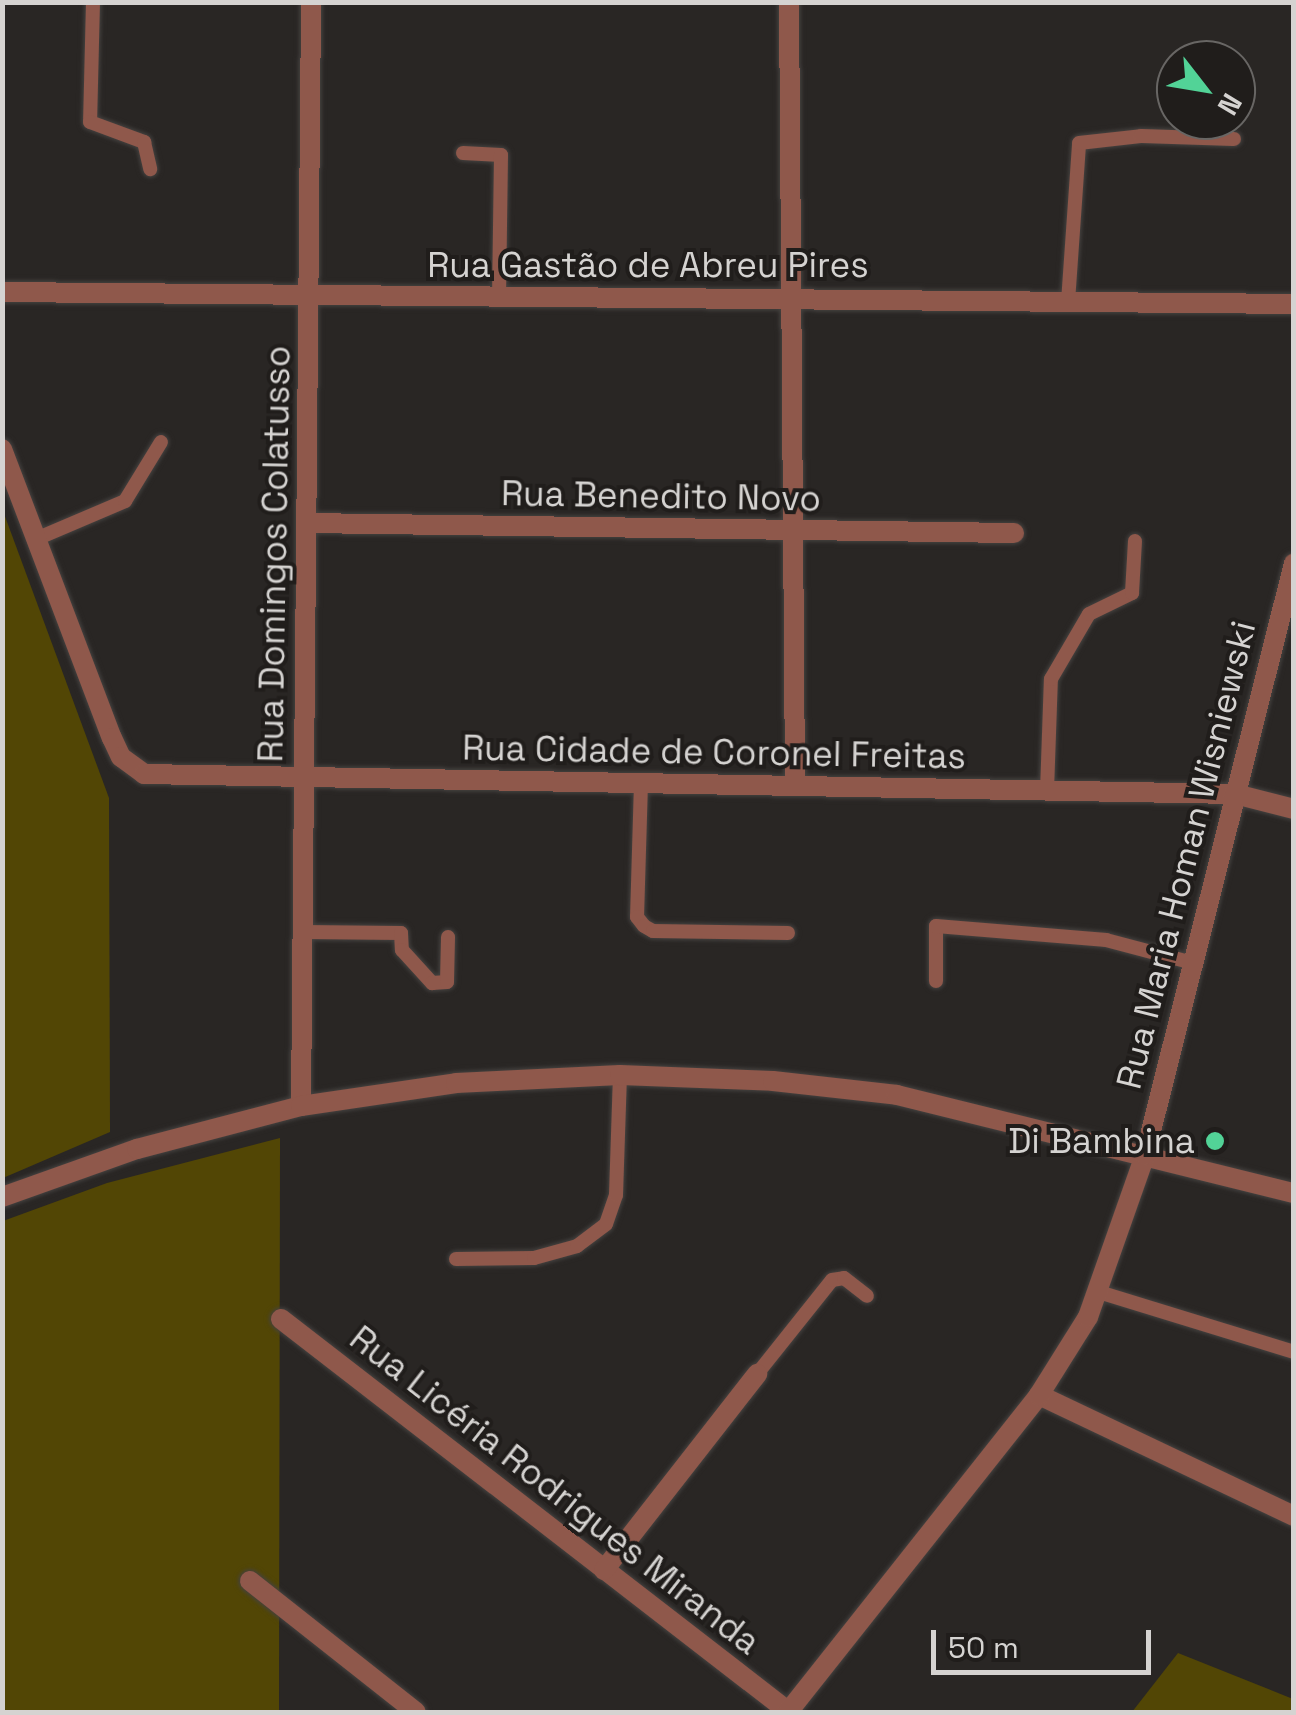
<!DOCTYPE html>
<meta charset="utf-8">
<style>
body{margin:0}
#map{position:relative;width:1296px;height:1715px;overflow:hidden;background:#292624;font-family:"Space Grotesk",sans-serif}
div>[style]{position:absolute}
.green>*{inset:0;background:#524605}
.roads{filter:drop-shadow(0 0 2px #454240) drop-shadow(0 0 2px #454240)}
.service>*{height:14px;margin:-7px;padding:0 7px;transform-origin:7px;border-radius:7px;background:#8f584b}
.minor>*{height:20px;margin:-10px;padding:0 10px;transform-origin:10px;border-radius:10px;background:#8f584b}
.tertiary>*{height:20px;margin:-10px;padding:0 10px;transform-origin:10px;border-radius:10px;background:#8f584b}
.dots>*{width:28px;height:28px;translate:-50% -50%;box-sizing:border-box;border:5px solid #201d1b;border-radius:50%}
span{translate:-50% -50%;white-space:nowrap;text-align:center;line-height:1.15;-webkit-text-stroke:8px #201d1b;paint-order:stroke}
.street-label{font-size:35px;color:#d5d3d1}
.poi-label{font-size:35px;color:#d5d3d1}
.right{translate:-100% -50%;text-align:right}
.frame{position:absolute;inset:0;border:5px solid #d5d3d1;pointer-events:none}
.north{position:absolute;left:1156px;top:40px;width:100px;height:100px;box-sizing:border-box;background:#201d1b;border:2px solid #686664;border-radius:50%;rotate:121deg;font-size:28px;font-weight:700;line-height:40px;text-align:center;color:#d5d3d1}
.north::after{content:'';display:block;margin:auto;width:35px;height:45px;background:#52d397;clip-path:polygon(50% 0,100% 100%,50% 72%,0 100%)}
.scale{position:absolute;left:931px;top:1630px;width:220px;height:45px;box-sizing:border-box;border:5px solid #d5d3d1;border-top:0;padding-left:12px;font-size:30px;line-height:35px;white-space:nowrap;color:#d5d3d1;-webkit-text-stroke:8px #201d1b;paint-order:stroke}
</style>
<div id="map">
<div class="green">
<i style="clip-path:polygon(3px 511px,109px 798px,110px 1132px,3px 1178px)"></i>
<i style="clip-path:polygon(280px 1138px,279px 1712px,3px 1712px,3px 1221px,107px 1183px)"></i>
<i style="clip-path:polygon(1178px 1653px,1293px 1699px,1293px 1712px,1132px 1712px)"></i>
</div>
<div class="roads">
<div class="service">
<i style="left:93px;top:2px;width:120px;rotate:91.4deg"></i>
<i style="left:90px;top:122px;width:58px;rotate:20.3deg"></i>
<i style="left:144px;top:142px;width:28px;rotate:77deg"></i>
<i style="left:463px;top:153px;width:38px;rotate:3deg"></i>
<i style="left:501px;top:155px;width:142px;rotate:90.8deg"></i>
<i style="left:1068px;top:302px;width:159px;rotate:-86deg"></i>
<i style="left:1079px;top:143px;width:62px;rotate:-6.4deg"></i>
<i style="left:1141px;top:136px;width:93px;rotate:1.8deg"></i>
<i style="left:36px;top:539px;width:97px;rotate:-23.1deg"></i>
<i style="left:125px;top:501px;width:69px;rotate:-58.6deg"></i>
<i style="left:641px;top:783px;width:134px;rotate:91.7deg"></i>
<i style="left:637px;top:917px;width:11px;rotate:52deg"></i>
<i style="left:644px;top:926px;width:10px;rotate:29deg"></i>
<i style="left:653px;top:931px;width:135px;rotate:0.8deg"></i>
<i style="left:1047px;top:791px;width:112px;rotate:-88deg"></i>
<i style="left:1051px;top:679px;width:75px;rotate:-59.7deg"></i>
<i style="left:1089px;top:614px;width:48px;rotate:-26deg"></i>
<i style="left:1132px;top:593px;width:52px;rotate:-86.7deg"></i>
<i style="left:303px;top:932px;width:98px;rotate:0.6deg"></i>
<i style="left:401px;top:933px;width:17px;rotate:87deg"></i>
<i style="left:402px;top:950px;width:45px;rotate:47.7deg"></i>
<i style="left:432px;top:983px;width:15px;rotate:-4deg"></i>
<i style="left:447px;top:982px;width:45px;rotate:-88.7deg"></i>
<i style="left:936px;top:981px;width:55px;rotate:-90deg"></i>
<i style="left:936px;top:926px;width:171px;rotate:4.7deg"></i>
<i style="left:1106px;top:940px;width:90px;rotate:14.8deg"></i>
<i style="left:456px;top:1259px;width:78px;rotate:-0.7deg"></i>
<i style="left:534px;top:1258px;width:45px;rotate:-15.6deg"></i>
<i style="left:577px;top:1246px;width:36px;rotate:-37deg"></i>
<i style="left:606px;top:1224px;width:31px;rotate:-71deg"></i>
<i style="left:616px;top:1195px;width:120px;rotate:-88.1deg"></i>
<i style="left:1099px;top:1292px;width:204px;rotate:17.1deg"></i>
<i style="left:757px;top:1374px;width:120px;rotate:-51.4deg"></i>
<i style="left:832px;top:1280px;width:12px;rotate:-9deg"></i>
<i style="left:844px;top:1278px;width:29px;rotate:38deg"></i>
</div>
<div class="minor">
<i style="left:789px;top:2px;width:784px;rotate:89.56deg"></i>
<i style="left:2px;top:292px;width:1292px;rotate:0.53deg"></i>
<i style="left:2px;top:449px;width:309px;rotate:69.2deg"></i>
<i style="left:112px;top:738px;width:21px;rotate:65deg"></i>
<i style="left:121px;top:757px;width:29px;rotate:36deg"></i>
<i style="left:144px;top:774px;width:1091px;rotate:1.05deg"></i>
<i style="left:1235px;top:794px;width:61px;rotate:14.3deg"></i>
<i style="left:306px;top:523px;width:708px;rotate:0.81deg"></i>
<i style="left:301px;top:1106px;width:1104px;rotate:-89.48deg"></i>
<i style="left:281px;top:1319px;width:642px;rotate:37.73deg"></i>
<i style="left:1039px;top:1395px;width:282px;rotate:25.4deg"></i>
<i style="left:604px;top:1570px;width:249px;rotate:-52deg"></i>
<i style="left:250px;top:1581px;width:211px;rotate:38.3deg"></i>
</div>
<div class="tertiary">
<i style="left:2px;top:1197px;width:143px;rotate:-19.6deg"></i>
<i style="left:137px;top:1149px;width:170px;rotate:-14.7deg"></i>
<i style="left:301px;top:1106px;width:157px;rotate:-8.4deg"></i>
<i style="left:456px;top:1083px;width:164px;rotate:-2.8deg"></i>
<i style="left:620px;top:1075px;width:153px;rotate:2.2deg"></i>
<i style="left:773px;top:1081px;width:125px;rotate:6.4deg"></i>
<i style="left:897px;top:1095px;width:409px;rotate:13.9deg"></i>
<i style="left:788px;top:1712px;width:404px;rotate:-51.6deg"></i>
<i style="left:1039px;top:1395px;width:92px;rotate:-57.9deg"></i>
<i style="left:1088px;top:1317px;width:172px;rotate:-70.6deg"></i>
<i style="left:1145px;top:1155px;width:610px;rotate:-75.87deg"></i>
</div>
</div>
<div class="dots">
<i style="left:1215px;top:1141px;background:#52d397"></i>
</div>
<div class="street-label">
<span style="left:648px;top:265px">Rua Gastão de Abreu Pires</span>
<span style="left:661px;top:496px;rotate:1deg">Rua Benedito Novo</span>
<span style="left:274px;top:554px;rotate:-89deg">Rua Domingos Colatusso</span>
<span style="left:714px;top:752px;rotate:1deg">Rua Cidade de Coronel Freitas</span>
<span style="left:1186px;top:855px;rotate:-76deg">Rua Maria Homan Wisniewski</span>
<span style="left:555px;top:1490px;rotate:38deg">Rua Licéria Rodrigues Miranda</span>
</div>
<div class="poi-label">
<span class="right" style="left:1195px;top:1141px">Di Bambina</span>
</div>
<div class="frame"></div>
<div class="north">N</div>
<div class="scale">50 m</div>
</div>
